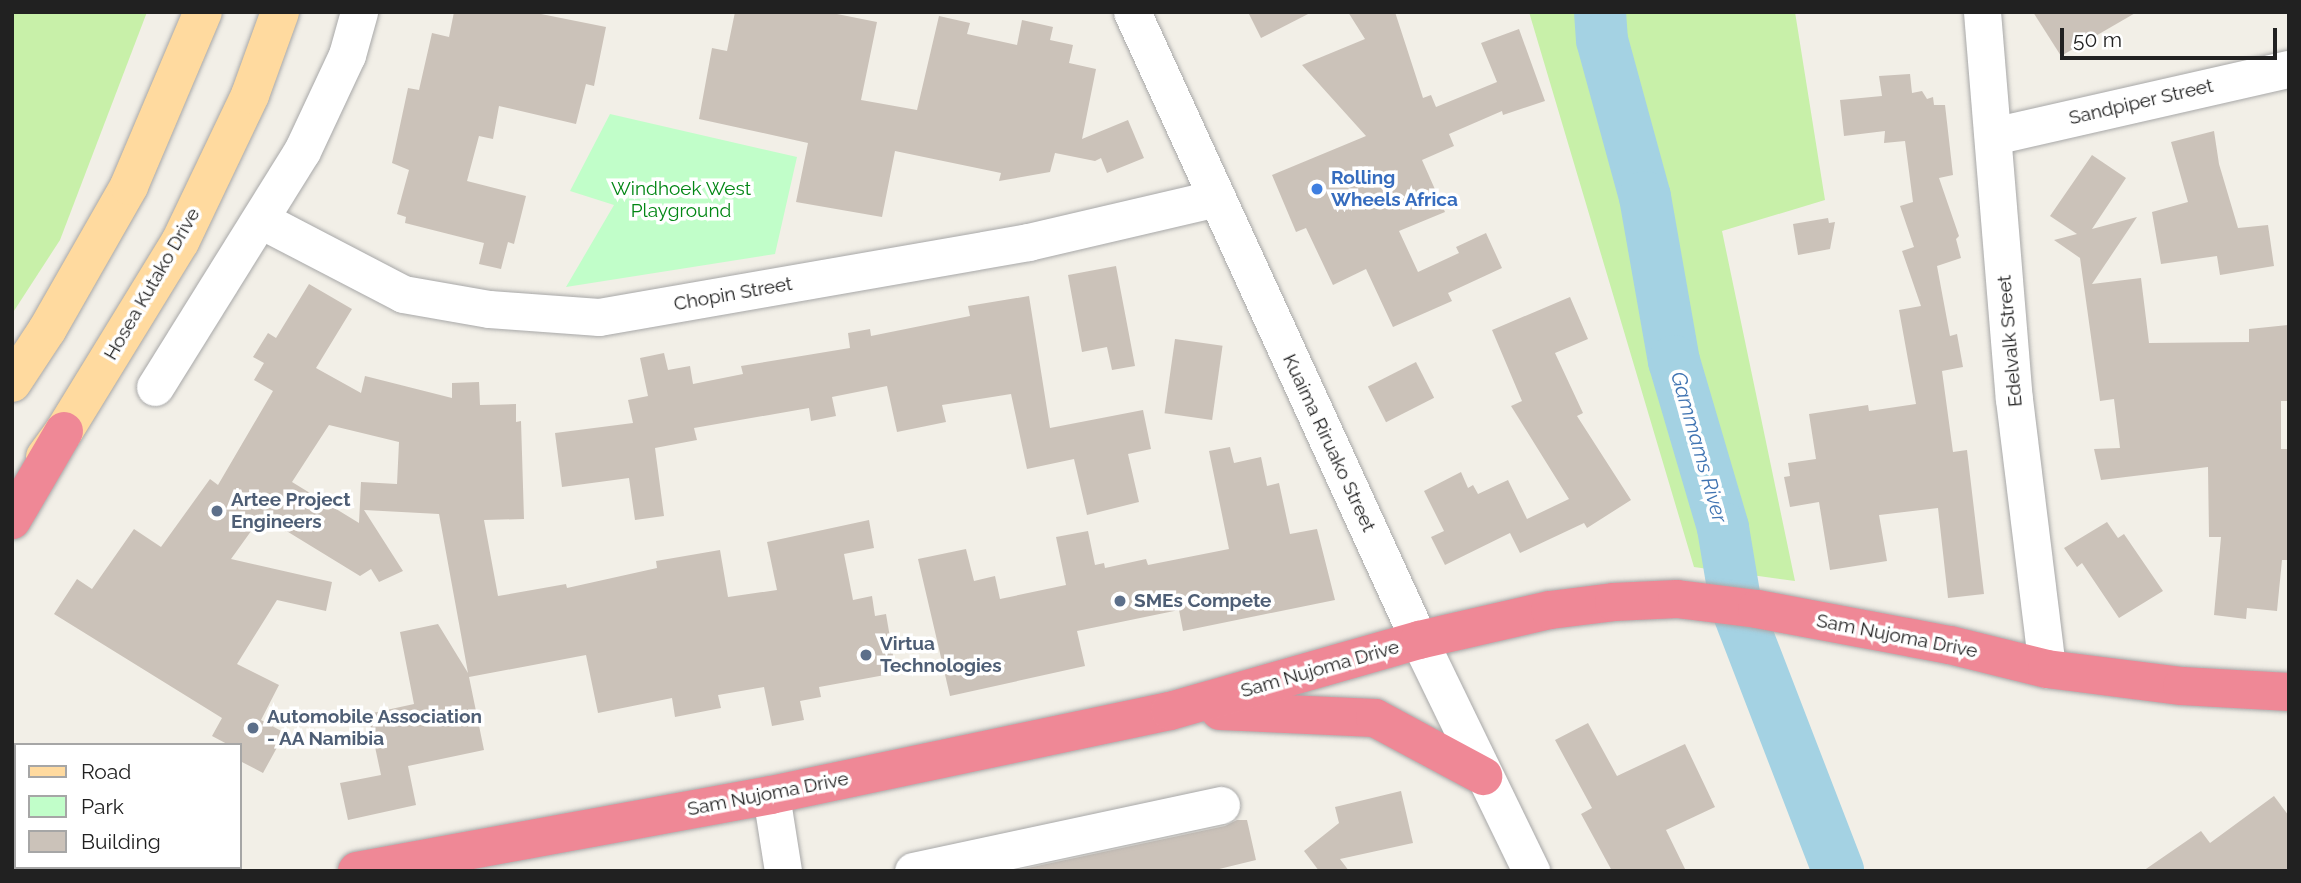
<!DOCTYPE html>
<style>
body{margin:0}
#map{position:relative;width:2301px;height:883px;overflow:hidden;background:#f2efe7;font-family:Raleway,sans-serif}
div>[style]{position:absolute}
.grass>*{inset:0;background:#c8f0a9}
.park>*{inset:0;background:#c1fec9}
.river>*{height:52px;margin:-26px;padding:0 26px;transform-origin:26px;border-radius:26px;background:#a4d2e3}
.building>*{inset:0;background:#cbc2b9;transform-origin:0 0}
.roads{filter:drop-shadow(0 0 2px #a8a8a8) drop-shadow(0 0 2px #a8a8a8)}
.minor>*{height:37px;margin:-18.5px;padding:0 18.5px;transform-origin:18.5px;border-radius:18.5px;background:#fff}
.major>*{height:38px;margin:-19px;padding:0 19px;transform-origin:19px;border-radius:19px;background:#ffda9f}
.highway>*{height:38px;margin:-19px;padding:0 19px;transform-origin:19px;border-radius:19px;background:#ef8896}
.dots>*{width:19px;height:19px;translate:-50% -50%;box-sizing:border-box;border:4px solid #fff;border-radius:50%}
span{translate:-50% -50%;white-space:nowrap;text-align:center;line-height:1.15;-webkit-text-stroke:7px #fff;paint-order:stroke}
.street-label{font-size:19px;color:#212121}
.shop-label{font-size:19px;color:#366cbe;font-weight:700}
.left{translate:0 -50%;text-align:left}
.park-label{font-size:19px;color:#028614}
.service-label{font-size:19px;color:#4e5e75;font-weight:700}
.water-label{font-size:21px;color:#4074b2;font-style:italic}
.frame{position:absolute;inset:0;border:14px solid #212121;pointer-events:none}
.legend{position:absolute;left:14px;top:743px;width:228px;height:126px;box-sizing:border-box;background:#fff;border:2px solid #a6a6a6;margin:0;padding:9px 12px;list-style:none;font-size:21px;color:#212121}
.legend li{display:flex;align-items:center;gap:14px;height:35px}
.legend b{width:35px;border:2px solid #a6a6a6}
.scale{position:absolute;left:2060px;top:28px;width:217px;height:32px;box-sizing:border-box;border:4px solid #212121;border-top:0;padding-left:9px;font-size:21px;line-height:24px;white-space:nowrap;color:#212121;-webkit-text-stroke:5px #fff;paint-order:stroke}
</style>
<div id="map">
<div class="grass">
<i style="clip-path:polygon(12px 12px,147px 12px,60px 240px,12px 314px)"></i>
<i style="clip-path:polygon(1529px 12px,1795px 12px,1825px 200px,1722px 231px,1795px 581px,1694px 567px)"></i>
</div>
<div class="park">
<i style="clip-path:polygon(610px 114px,797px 157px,775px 254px,566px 287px,614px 205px,570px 191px)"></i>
</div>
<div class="river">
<i style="left:1600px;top:12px;width:28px;rotate:86deg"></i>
<i style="left:1602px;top:40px;width:163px;rotate:74.7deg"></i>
<i style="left:1645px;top:197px;width:167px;rotate:80deg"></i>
<i style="left:1674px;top:361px;width:174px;rotate:73.6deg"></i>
<i style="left:1723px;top:528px;width:79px;rotate:80.5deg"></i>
<i style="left:1736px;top:606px;width:284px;rotate:68.9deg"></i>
</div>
<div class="building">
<i style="clip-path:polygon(454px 12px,531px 12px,606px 27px,594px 86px,586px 84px,576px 124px,499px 106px,493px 139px,479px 136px,467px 181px,526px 196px,514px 244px,508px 242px,501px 269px,479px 264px,484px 243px,405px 223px,406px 217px,397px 214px,409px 170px,392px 163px,408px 88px,419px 90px,432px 33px,449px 37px)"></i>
<i style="clip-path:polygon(735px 12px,827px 12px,877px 22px,861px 100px,917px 110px,939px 16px,970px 23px,967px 34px,1017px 45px,1022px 20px,1053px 27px,1050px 40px,1073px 45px,1069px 63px,1096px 69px,1082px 139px,1128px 120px,1144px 158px,1107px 173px,1101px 158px,1095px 161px,1055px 153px,1050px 172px,999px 181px,1001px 173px,895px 151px,882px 217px,796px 202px,808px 143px,699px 119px,712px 48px,727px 51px)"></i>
<i style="clip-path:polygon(1248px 12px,1312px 12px,1261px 38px)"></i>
<i style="clip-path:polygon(1348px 12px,1395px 12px,1423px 98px,1431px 95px,1436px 107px,1497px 82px,1481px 43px,1519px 29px,1545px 101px,1503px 115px,1502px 111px,1449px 134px,1454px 146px,1422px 160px,1445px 212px,1399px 231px,1418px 272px,1459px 253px,1456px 247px,1486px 233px,1502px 268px,1448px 293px,1452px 301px,1393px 327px,1366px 269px,1333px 285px,1306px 228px,1296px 232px,1272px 175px,1366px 136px,1302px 65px,1365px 39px)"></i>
<i style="clip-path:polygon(2033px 12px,2137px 12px,2061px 56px)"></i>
<i style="clip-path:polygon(1910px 74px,1912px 93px,1922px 91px,1927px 99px,1933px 97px,1934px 105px,1945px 105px,1953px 175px,1939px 178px,1959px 236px,1956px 239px,1961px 258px,1937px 266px,1950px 336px,1957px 334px,1963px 367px,1942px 371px,1953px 452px,1967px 450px,1984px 594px,1948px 598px,1938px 508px,1879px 515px,1887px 561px,1830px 570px,1819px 502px,1790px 507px,1784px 477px,1790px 476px,1788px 463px,1816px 459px,1809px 414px,1868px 405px,1869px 411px,1916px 404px,1899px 310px,1921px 306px,1902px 251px,1914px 247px,1900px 206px,1913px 202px,1905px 141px,1884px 143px,1885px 131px,1844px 136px,1840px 100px,1882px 96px,1879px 76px)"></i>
<i style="clip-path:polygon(2214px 131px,2219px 164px,2238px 228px,2268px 225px,2274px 266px,2220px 275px,2217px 256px,2161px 264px,2152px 212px,2188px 202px,2171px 142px)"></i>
<i style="clip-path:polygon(2092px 155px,2126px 178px,2092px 229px,2137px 217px,2092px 284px,2141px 278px,2149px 343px,2249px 342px,2249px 329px,2289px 325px,2289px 401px,2281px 401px,2281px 449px,2289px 449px,2289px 560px,2282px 560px,2277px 611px,2247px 608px,2246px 619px,2214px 615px,2221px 537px,2209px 537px,2208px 467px,2101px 480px,2094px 449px,2120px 448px,2114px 399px,2100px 401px,2080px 258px,2054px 240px,2077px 234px,2050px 216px)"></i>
<i style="clip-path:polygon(1828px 218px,1829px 223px,1835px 222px,1830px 249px,1798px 255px,1793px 224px)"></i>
<i style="clip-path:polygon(1116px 266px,1135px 366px,1112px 370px,1107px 347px,1082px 352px,1068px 275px)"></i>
<i style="clip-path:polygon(evenodd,309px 284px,352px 309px,316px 368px,361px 393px,365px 376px,452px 398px,452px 383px,479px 382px,480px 405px,516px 404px,516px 422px,521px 421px,524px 519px,484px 520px,498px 596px,566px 584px,567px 588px,657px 568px,656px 561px,720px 550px,728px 597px,777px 590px,767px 542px,869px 520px,874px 548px,844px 554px,853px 600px,872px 596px,875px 616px,886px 614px,896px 673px,819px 687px,821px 697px,800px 701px,804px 720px,772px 726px,764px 687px,718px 695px,721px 708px,675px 717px,672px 698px,598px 713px,586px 655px,469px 677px,484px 750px,408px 766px,416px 805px,348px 820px,340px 783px,381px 775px,368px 714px,414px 704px,400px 632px,438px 624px,468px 673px,439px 514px,364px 510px,403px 571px,379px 582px,371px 569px,360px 576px,262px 516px,231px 559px,332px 582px,326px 611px,277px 600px,237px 664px,279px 685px,261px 720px,285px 733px,263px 773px,240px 761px,240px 745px,229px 745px,212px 736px,222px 718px,54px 614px,77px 579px,92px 589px,134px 529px,161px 547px,210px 479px,218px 485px,273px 391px,254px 380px,264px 363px,253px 357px,268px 333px,276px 338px,309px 284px,329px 425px,399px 442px,397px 484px,361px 482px,359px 523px,292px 482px,329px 425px)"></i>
<i style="clip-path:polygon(1029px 296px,1050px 428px,1143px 410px,1151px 449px,1128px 454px,1139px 502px,1087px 515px,1074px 459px,1027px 469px,1011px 394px,942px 405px,946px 422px,897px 432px,887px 386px,832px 397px,836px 416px,811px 421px,809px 408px,694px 428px,697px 440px,655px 448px,664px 516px,635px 520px,629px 478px,562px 487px,555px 433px,633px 423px,628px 400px,648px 396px,640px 358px,664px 353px,668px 370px,690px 366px,693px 384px,743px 374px,741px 366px,850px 348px,848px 333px,870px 329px,871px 336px,970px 316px,968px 306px)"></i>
<i style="clip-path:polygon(1570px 297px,1588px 339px,1555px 353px,1583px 413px,1577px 416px,1631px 500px,1587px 528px,1584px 523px,1520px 553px,1510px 533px,1445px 565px,1431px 537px,1444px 531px,1424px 491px,1461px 472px,1468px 488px,1473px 485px,1478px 494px,1508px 480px,1527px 519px,1569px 499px,1511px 406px,1522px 401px,1492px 330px)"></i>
<i style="left:1175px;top:339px;width:48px;height:75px;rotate:8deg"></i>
<i style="left:1416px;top:362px;width:40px;height:54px;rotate:63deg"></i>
<i style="clip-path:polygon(1230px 447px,1234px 463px,1261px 457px,1267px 486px,1279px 483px,1290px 534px,1317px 529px,1335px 600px,1183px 631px,1179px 610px,1077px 631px,1085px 666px,950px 696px,918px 559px,966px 549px,974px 581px,995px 576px,1000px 599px,1066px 585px,1056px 537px,1088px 531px,1095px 565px,1104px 563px,1105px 568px,1146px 559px,1148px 565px,1229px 549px,1209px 451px)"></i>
<i style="clip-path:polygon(2107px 522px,2118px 538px,2124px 534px,2163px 591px,2119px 618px,2082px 563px,2077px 567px,2064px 548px)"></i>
<i style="clip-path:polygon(1588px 723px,1617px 776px,1685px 744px,1715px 807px,1666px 830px,1686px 871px,1612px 871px,1581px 814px,1592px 808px,1555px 740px)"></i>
<i style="clip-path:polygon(1401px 791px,1413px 843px,1340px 859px,1349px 871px,1319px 871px,1304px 851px,1339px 823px,1335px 807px)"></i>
<i style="clip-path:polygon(2274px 796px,2289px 816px,2289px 871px,2143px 871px,2201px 831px,2210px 843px)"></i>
<i style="clip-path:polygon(1237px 820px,1247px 820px,1256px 860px,1211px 871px,1014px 871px,1225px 826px)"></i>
</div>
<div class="roads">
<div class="minor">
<i style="left:1132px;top:12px;width:690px;rotate:65.44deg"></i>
<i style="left:1419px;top:640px;width:257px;rotate:64.1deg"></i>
<i style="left:1982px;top:12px;width:388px;rotate:85.3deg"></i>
<i style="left:2014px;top:399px;width:272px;rotate:83deg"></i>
<i style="left:1993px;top:136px;width:303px;rotate:-12.8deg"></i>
<i style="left:261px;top:220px;width:160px;rotate:27.5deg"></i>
<i style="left:403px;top:294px;width:87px;rotate:9.9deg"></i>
<i style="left:489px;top:309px;width:110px;rotate:4.2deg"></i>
<i style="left:599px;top:317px;width:436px;rotate:-9.9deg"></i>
<i style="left:1028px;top:242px;width:194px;rotate:-13.1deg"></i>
<i style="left:155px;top:387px;width:278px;rotate:-58.1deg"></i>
<i style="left:302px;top:151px;width:106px;rotate:-64.9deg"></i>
<i style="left:347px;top:55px;width:45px;rotate:-74.4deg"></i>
<i style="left:771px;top:795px;width:77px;rotate:81deg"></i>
<i style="left:913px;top:871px;width:315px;rotate:-12.1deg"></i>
</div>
<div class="major">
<i style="left:12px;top:383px;width:64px;rotate:-56.6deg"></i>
<i style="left:47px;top:330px;width:166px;rotate:-60.3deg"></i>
<i style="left:129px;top:186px;width:189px;rotate:-67deg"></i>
<i style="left:45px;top:457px;width:32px;rotate:-54deg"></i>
<i style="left:64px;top:431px;width:222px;rotate:-58.5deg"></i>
<i style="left:180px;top:242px;width:163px;rotate:-64.5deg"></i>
<i style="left:250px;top:95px;width:88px;rotate:-70.1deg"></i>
</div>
<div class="highway">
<i style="left:12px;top:520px;width:103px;rotate:-59.7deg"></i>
<i style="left:1220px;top:711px;width:155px;rotate:2.6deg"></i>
<i style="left:1375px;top:718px;width:123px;rotate:28.2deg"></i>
<i style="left:12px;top:841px;width:4px;rotate:14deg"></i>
<i style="left:116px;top:867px;width:8px;rotate:30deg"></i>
<i style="left:357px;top:871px;width:421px;rotate:-10.4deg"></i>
<i style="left:771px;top:795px;width:408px;rotate:-11.9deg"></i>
<i style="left:1170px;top:711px;width:259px;rotate:-15.9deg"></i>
<i style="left:1419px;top:640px;width:134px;rotate:-12.9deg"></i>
<i style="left:1550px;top:610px;width:64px;rotate:-7.1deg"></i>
<i style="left:1614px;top:602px;width:63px;rotate:-2.7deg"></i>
<i style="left:1677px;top:599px;width:81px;rotate:7.1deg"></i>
<i style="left:1757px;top:609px;width:196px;rotate:10.6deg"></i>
<i style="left:1950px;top:645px;width:100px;rotate:13.9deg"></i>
<i style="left:2047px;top:669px;width:136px;rotate:7.2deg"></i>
<i style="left:2182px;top:686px;width:107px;rotate:3.2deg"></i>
</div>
</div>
<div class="dots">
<i style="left:1317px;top:189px;background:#3f7fe0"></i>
<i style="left:217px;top:511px;background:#5c6f8a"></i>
<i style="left:1120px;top:601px;background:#5c6f8a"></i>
<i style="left:866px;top:655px;background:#5c6f8a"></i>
<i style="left:253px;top:728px;background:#5c6f8a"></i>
</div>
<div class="street-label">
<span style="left:2141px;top:102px;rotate:-13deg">Sandpiper Street</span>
<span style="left:152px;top:284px;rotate:-60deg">Hosea Kutako Drive</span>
<span style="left:733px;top:294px;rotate:-10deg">Chopin Street</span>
<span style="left:2010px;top:341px;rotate:-95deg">Edelvalk Street</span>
<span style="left:1329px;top:443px;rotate:65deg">Kuaima Riruako Street</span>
<span style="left:1897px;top:636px;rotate:11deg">Sam Nujoma Drive</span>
<span style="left:1320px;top:669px;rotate:-16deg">Sam Nujoma Drive</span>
<span style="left:768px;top:794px;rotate:-11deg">Sam Nujoma Drive</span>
</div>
<div class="shop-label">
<span class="left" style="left:1331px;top:189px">Rolling<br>Wheels Africa</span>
</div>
<div class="park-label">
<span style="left:681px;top:200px">Windhoek West<br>Playground</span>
</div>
<div class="service-label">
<span class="left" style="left:231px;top:511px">Artee Project<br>Engineers</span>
<span class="left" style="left:1134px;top:601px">SMEs Compete</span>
<span class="left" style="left:880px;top:655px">Virtua<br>Technologies</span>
<span class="left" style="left:267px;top:728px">Automobile Association<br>- AA Namibia</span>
</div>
<div class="water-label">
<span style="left:1699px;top:447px;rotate:74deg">Gammams River</span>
</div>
<div class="frame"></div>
<ul class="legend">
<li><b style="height:9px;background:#ffda9f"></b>Road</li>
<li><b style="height:19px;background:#c1fec9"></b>Park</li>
<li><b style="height:19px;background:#cbc2b9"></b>Building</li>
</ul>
<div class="scale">50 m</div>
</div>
